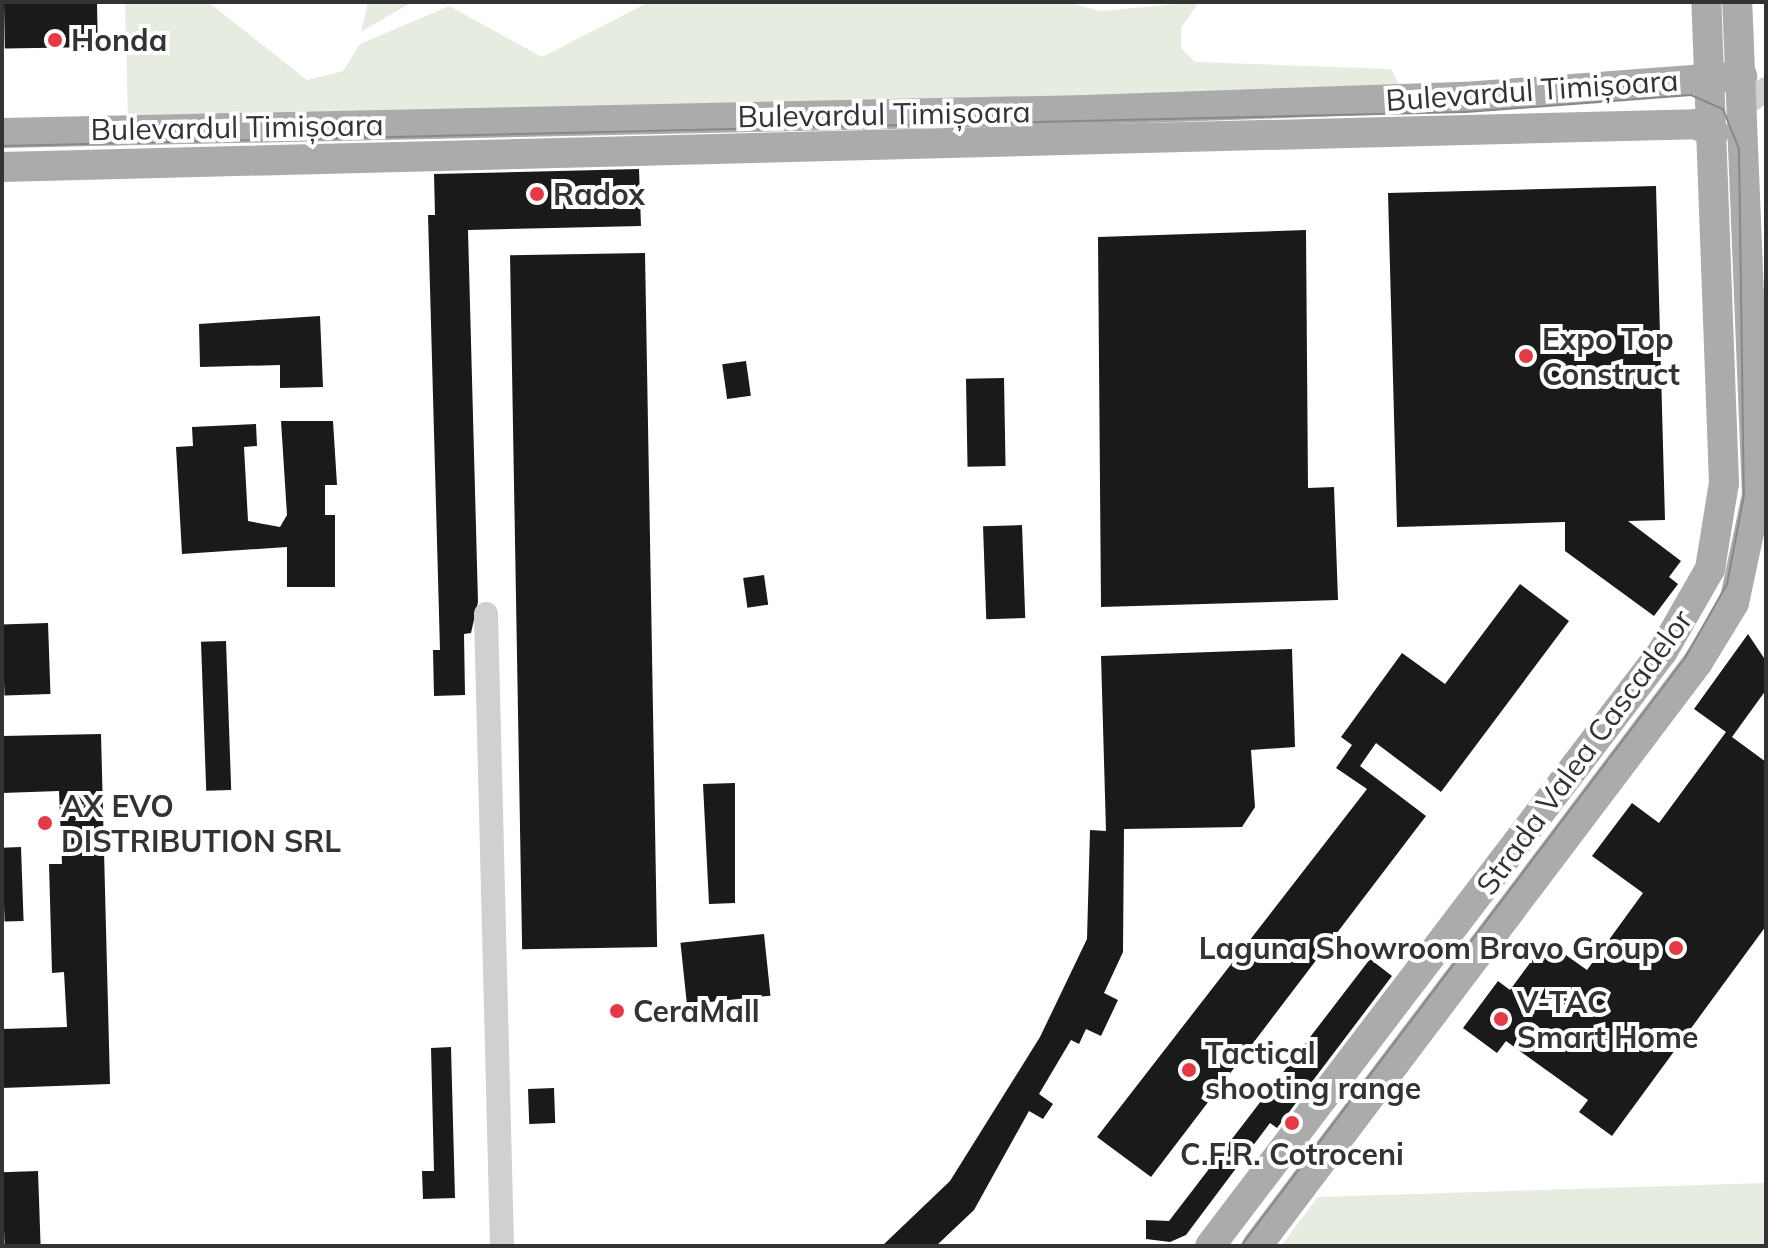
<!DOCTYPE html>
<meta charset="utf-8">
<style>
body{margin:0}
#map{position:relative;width:1768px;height:1248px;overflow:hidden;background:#fff;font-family:Mulish,sans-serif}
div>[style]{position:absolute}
.green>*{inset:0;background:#e6ecdf}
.building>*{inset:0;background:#1a1a1a;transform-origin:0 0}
.minor>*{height:24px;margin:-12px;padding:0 12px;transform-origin:12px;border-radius:12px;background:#d0d0d0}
.major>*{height:30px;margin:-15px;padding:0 15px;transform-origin:15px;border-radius:15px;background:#ababab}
.tram>*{height:2px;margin:-1px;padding:0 1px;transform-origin:1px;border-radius:1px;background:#888}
.dots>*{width:22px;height:22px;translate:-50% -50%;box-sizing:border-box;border:4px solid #fff;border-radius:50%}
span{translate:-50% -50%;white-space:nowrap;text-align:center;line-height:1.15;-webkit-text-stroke:8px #fff;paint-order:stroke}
.poi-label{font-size:30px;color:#333;font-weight:700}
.left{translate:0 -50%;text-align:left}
.right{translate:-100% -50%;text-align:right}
.street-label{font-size:30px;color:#333}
.frame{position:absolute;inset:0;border:4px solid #333;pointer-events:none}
</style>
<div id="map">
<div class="green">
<i style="clip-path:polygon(125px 2px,208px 2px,307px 80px,343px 71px,360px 44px,449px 6px,542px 57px,649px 2px,1065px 2px,1101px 11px,1199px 2px,1181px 28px,1181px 48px,1195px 62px,1391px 69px,1401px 88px,128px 122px)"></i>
<i style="clip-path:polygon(368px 2px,412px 2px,361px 32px)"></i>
<i style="clip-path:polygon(1766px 1183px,1766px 1246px,1281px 1246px,1318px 1197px)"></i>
</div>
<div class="building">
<i style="left:97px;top:2px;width:45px;height:93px;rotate:89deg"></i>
<i style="clip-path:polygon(639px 169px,641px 226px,468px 230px,478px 602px,471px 633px,464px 634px,465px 695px,434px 696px,433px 650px,440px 650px,428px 215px,435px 215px,434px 174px)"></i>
<i style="clip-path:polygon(1656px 186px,1665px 520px,1628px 521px,1681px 561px,1669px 577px,1678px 584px,1654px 616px,1565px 551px,1565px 522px,1397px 527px,1388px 193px)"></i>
<i style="clip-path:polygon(1306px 230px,1308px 488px,1334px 487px,1338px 600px,1101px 607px,1098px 237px)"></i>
<i style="left:645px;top:253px;width:694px;height:135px;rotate:89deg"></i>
<i style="clip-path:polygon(320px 316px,323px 387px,280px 388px,280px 365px,200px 367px,199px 324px)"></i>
<i style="left:746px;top:361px;width:35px;height:24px;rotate:82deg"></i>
<i style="left:1004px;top:378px;width:88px;height:38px;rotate:89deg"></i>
<i style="clip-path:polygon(281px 421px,333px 421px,337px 485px,325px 485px,325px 515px,335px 515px,335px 587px,287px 587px,287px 547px,182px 554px,176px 447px,193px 446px,192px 427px,256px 424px,257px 446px,244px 447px,248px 521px,280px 527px,287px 515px)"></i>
<i style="left:1022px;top:525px;width:93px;height:39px;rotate:88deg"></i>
<i style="left:764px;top:575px;width:30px;height:21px;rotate:82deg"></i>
<i style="clip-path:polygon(1520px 584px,1569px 621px,1441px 792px,1376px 743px,1360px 766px,1426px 816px,1151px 1177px,1097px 1137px,1367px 789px,1336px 768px,1352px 745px,1341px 737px,1402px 653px,1445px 684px)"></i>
<i style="left:48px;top:623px;width:71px;height:46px;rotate:88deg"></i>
<i style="clip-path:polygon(1748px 634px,1766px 661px,1766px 690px,1732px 737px,1766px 762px,1766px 926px,1612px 1136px,1579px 1112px,1588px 1100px,1506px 1041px,1497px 1053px,1463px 1028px,1498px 981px,1510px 990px,1546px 941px,1587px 970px,1643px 893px,1592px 856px,1632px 803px,1659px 823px,1726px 732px,1694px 709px)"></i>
<i style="left:226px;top:641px;width:149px;height:25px;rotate:88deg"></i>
<i style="clip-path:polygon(1292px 649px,1295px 747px,1251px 750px,1255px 807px,1242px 827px,1124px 829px,1123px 952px,1104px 993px,1118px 1000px,1101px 1036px,1086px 1029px,1079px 1044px,1071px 1040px,1039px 1094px,1053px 1104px,1043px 1119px,1029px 1111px,974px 1210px,936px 1246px,882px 1246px,950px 1181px,1040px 1037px,1087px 939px,1090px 830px,1106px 831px,1101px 656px)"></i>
<i style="clip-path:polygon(101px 734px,110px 1084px,2px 1088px,2px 1029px,67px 1027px,64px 972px,52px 973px,49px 864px,62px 864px,59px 791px,2px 793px,2px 736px)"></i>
<i style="clip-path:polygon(735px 783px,735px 903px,709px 904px,703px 784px)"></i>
<i style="left:21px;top:847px;width:74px;height:19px;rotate:88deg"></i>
<i style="left:764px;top:934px;width:62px;height:84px;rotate:84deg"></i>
<i style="clip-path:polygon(1370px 959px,1392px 976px,1277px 1128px,1270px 1123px,1186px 1235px,1170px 1242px,1146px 1239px,1146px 1220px,1169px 1221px)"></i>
<i style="clip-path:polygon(451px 1047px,455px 1198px,423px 1199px,422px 1171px,434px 1171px,431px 1048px)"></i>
<i style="left:554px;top:1088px;width:35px;height:26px;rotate:88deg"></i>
<i style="left:38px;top:1171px;width:75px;height:36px;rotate:88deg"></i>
</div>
<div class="minor">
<i style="left:1744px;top:105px;width:27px;rotate:-36deg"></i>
<i style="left:486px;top:614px;width:632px;rotate:88.55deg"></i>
</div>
<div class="major">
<i style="left:2px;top:133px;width:1084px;rotate:-1.22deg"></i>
<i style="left:1086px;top:110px;width:379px;rotate:-2deg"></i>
<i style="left:1465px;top:97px;width:278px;rotate:-4.3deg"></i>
<i style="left:2px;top:167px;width:1694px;rotate:-1.45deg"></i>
<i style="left:1695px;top:124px;width:21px;rotate:25deg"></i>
<i style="left:1210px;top:1246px;width:748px;rotate:-52.72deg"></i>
<i style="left:1663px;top:651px;width:95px;rotate:-60.2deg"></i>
<i style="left:1710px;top:569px;width:87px;rotate:-80.8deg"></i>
<i style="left:1724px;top:483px;width:481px;rotate:-92.1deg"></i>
<i style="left:1257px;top:1246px;width:732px;rotate:-52.94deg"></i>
<i style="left:1698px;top:662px;width:69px;rotate:-58.6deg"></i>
<i style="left:1734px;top:603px;width:110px;rotate:-78deg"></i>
<i style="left:1757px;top:495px;width:493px;rotate:-92.3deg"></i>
</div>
<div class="tram">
<i style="left:2px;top:146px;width:1464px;rotate:-1.33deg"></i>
<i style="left:1466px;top:112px;width:226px;rotate:-4.3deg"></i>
<i style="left:1691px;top:95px;width:35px;rotate:24deg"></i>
<i style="left:1723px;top:109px;width:43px;rotate:68.2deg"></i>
<i style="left:1739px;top:149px;width:346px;rotate:89.2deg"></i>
<i style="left:1744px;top:495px;width:91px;rotate:100.8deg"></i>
<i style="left:1727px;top:584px;width:85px;rotate:119.6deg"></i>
<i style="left:1685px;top:658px;width:737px;rotate:127.06deg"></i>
</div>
<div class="dots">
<i style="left:55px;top:40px;background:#e63946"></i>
<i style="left:537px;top:194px;background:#e63946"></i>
<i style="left:1526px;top:356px;background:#e63946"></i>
<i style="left:45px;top:823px;background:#e63946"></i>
<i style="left:1676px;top:948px;background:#e63946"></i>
<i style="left:617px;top:1011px;background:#e63946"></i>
<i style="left:1501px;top:1019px;background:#e63946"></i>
<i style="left:1189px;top:1070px;background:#e63946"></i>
<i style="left:1292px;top:1123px;background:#e63946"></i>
</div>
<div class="poi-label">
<span class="left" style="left:71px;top:40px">Honda</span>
<span class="left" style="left:553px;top:194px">Radox</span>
<span class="left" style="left:1542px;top:356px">Expo Top<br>Construct</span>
<span class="left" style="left:61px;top:823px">AX EVO<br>DISTRIBUTION SRL</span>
<span class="right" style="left:1660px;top:948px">Laguna Showroom Bravo Group</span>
<span class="left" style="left:1517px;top:1019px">V-TAC<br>Smart Home</span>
<span class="left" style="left:633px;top:1011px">CeraMall</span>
<span class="left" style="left:1205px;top:1070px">Tactical<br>shooting range</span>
<span style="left:1292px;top:1154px">C.F.R. Cotroceni</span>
</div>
<div class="street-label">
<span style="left:1532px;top:90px;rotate:-4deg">Bulevardul Timișoara</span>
<span style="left:884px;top:114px;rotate:-1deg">Bulevardul Timișoara</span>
<span style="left:237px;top:127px;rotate:-1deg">Bulevardul Timișoara</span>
<span style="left:1584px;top:752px;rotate:-54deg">Strada Valea Cascadelor</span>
</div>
<div class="frame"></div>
</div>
